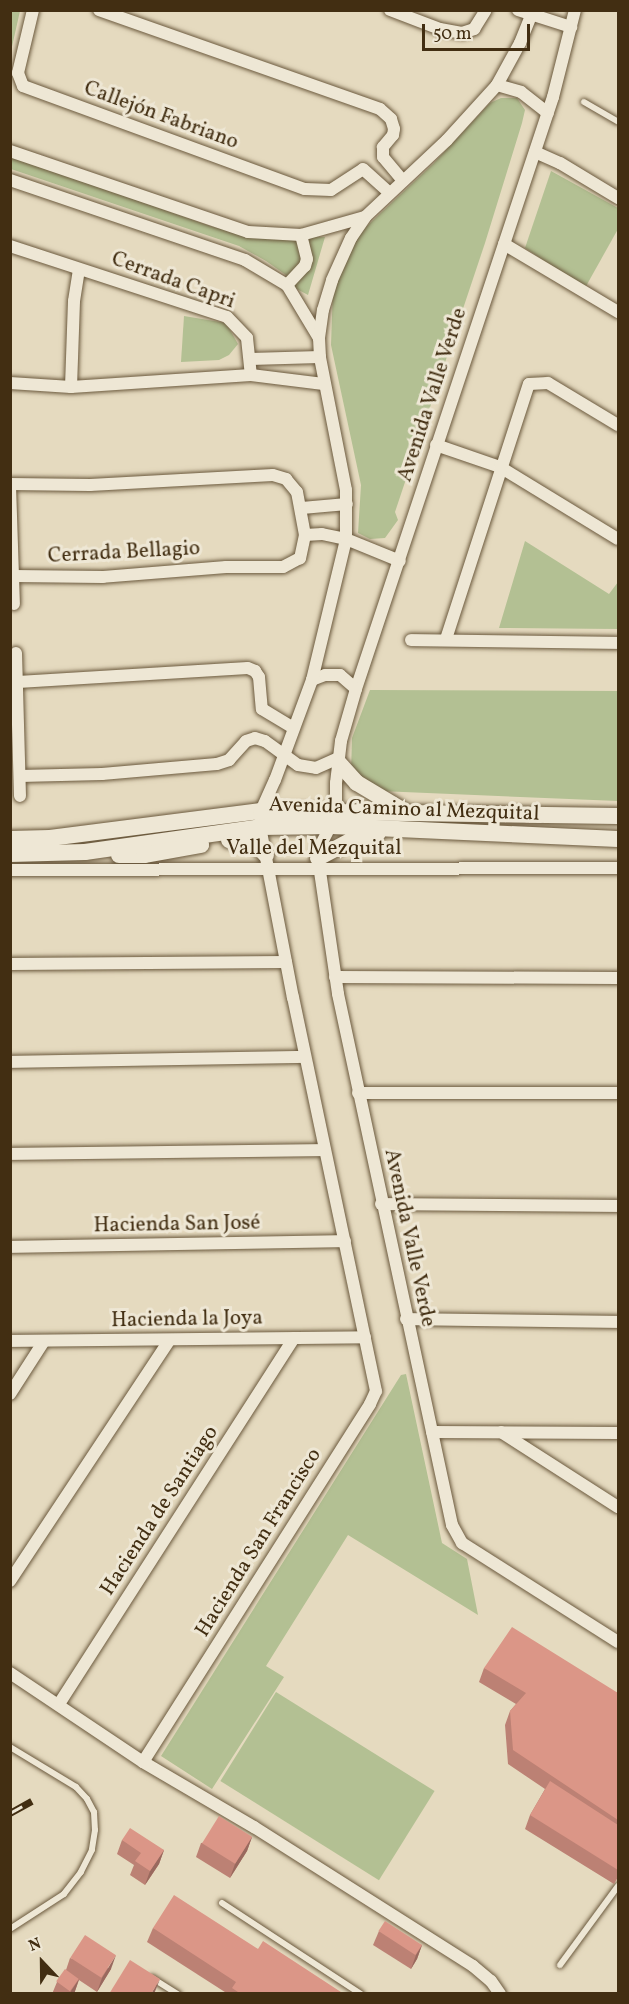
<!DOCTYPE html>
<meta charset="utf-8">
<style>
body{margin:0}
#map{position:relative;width:629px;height:2004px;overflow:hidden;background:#e5dabf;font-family:Vollkorn,serif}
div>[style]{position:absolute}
.green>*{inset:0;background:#b3c093;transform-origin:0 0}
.roads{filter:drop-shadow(0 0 2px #6b593d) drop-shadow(0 0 2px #6b593d)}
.service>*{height:6px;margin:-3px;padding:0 3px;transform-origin:3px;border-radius:3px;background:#eee7d5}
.minor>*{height:12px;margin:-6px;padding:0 6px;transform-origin:6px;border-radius:6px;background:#eee7d5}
.secondary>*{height:16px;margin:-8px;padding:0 8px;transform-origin:8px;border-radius:8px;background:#eee7d5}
.rail>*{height:7px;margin-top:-3.5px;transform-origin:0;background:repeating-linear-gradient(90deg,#eee7d5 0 14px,#422e12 0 28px);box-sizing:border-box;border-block:2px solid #422e12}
.wall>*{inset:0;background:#bc8174}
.shaded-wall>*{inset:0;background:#99695e}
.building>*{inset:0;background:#db9687;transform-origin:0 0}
span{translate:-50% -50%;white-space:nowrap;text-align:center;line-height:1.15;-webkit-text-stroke:6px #eee7d5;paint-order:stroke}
.street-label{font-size:21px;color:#422e12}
.frame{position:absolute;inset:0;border:12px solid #422e12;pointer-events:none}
.north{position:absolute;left:12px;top:1932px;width:60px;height:60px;-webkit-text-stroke:4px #eee7d5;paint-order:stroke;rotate:338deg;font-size:16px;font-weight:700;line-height:24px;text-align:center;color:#422e12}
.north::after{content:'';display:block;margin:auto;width:21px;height:27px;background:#422e12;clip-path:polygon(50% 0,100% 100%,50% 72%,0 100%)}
.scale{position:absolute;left:422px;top:24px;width:108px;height:27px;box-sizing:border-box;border:3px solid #422e12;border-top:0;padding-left:8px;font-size:18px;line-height:21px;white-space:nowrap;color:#422e12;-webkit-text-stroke:4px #eee7d5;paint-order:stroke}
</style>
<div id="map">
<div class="green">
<i style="clip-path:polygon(11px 10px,20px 11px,11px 51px,10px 11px)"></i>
<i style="clip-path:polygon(501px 98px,517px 98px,525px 110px,522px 123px,485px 243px,395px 512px,398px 520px,385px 538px,370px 539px,358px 533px,361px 485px,331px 345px,333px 288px,351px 246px,367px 226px,433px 164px,490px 103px)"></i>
<i style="clip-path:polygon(10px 156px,213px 227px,262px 235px,325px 237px,308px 295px,295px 288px,286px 275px,266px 261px,239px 246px,11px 169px)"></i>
<i style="clip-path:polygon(551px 171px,618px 208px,618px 229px,585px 288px,525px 248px)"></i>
<i style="clip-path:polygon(184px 316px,226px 323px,238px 344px,229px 355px,219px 360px,181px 362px)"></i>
<i style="clip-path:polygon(525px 541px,609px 594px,618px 582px,618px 629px,499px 628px)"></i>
<i style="clip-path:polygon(370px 690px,618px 691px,618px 801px,380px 791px,351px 774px,352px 738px)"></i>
<i style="clip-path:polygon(406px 1374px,442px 1543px,467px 1559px,478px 1615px,348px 1535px,266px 1666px,284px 1677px,212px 1789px,161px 1756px,401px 1375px)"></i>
<i style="left:276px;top:1692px;width:187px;height:105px;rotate:32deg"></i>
</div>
<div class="roads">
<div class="service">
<i style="left:584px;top:102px;width:39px;rotate:30deg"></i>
<i style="left:10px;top:1747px;width:77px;rotate:31.2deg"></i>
<i style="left:76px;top:1787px;width:16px;rotate:47deg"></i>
<i style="left:87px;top:1799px;width:15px;rotate:62deg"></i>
<i style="left:94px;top:1812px;width:18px;rotate:87deg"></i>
<i style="left:95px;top:1830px;width:20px;rotate:99deg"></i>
<i style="left:92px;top:1850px;width:25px;rotate:117deg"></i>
<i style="left:81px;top:1872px;width:28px;rotate:128deg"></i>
<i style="left:64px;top:1894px;width:64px;rotate:147.1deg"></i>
<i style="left:222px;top:1903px;width:166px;rotate:33.2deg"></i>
<i style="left:560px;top:1965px;width:98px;rotate:-53.7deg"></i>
<i style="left:152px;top:1978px;width:31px;rotate:32deg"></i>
</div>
<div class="minor">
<i style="left:33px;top:10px;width:65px;rotate:103.4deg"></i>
<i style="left:18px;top:73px;width:14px;rotate:69deg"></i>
<i style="left:23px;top:86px;width:300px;rotate:20.1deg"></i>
<i style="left:305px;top:189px;width:26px;rotate:2deg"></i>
<i style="left:331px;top:190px;width:38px;rotate:-33deg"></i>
<i style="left:363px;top:169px;width:36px;rotate:42deg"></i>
<i style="left:99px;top:10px;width:298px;rotate:19.4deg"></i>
<i style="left:380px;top:109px;width:15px;rotate:42deg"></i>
<i style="left:391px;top:119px;width:10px;rotate:73deg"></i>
<i style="left:394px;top:129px;width:6px;rotate:99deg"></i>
<i style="left:393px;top:135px;width:16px;rotate:130deg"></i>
<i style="left:383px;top:147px;width:10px;rotate:90deg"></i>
<i style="left:383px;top:157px;width:31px;rotate:50deg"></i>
<i style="left:390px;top:10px;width:53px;rotate:20.8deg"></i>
<i style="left:440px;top:29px;width:22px;rotate:10deg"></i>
<i style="left:462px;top:33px;width:13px;rotate:-18deg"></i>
<i style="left:474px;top:29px;width:22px;rotate:-58deg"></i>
<i style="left:518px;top:10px;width:56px;rotate:17.8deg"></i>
<i style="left:575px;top:10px;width:90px;rotate:104.2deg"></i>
<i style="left:553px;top:97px;width:624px;rotate:108.41deg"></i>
<i style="left:356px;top:689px;width:54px;rotate:106.1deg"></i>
<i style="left:341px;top:741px;width:42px;rotate:96.8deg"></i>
<i style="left:336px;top:783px;width:32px;rotate:90deg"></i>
<i style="left:336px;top:815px;width:38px;rotate:117deg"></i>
<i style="left:319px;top:849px;width:9px;rotate:96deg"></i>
<i style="left:318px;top:858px;width:137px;rotate:81.6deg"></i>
<i style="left:338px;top:994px;width:543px;rotate:77.88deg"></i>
<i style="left:452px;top:1525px;width:21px;rotate:61deg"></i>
<i style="left:462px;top:1543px;width:185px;rotate:32.4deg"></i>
<i style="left:497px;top:85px;width:25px;rotate:16deg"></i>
<i style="left:521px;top:92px;width:34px;rotate:38deg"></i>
<i style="left:10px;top:151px;width:251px;rotate:18.8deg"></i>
<i style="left:248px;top:232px;width:53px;rotate:3.2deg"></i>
<i style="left:301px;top:235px;width:66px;rotate:-15.7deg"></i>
<i style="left:535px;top:152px;width:27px;rotate:24deg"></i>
<i style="left:560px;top:163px;width:68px;rotate:31.1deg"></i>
<i style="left:10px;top:180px;width:248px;rotate:18.8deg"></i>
<i style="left:245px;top:260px;width:49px;rotate:30.8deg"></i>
<i style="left:287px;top:285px;width:62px;rotate:58.9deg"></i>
<i style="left:504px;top:244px;width:133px;rotate:30.8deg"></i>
<i style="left:10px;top:246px;width:228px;rotate:18.1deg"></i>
<i style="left:227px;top:317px;width:29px;rotate:46deg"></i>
<i style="left:247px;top:338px;width:37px;rotate:84deg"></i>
<i style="left:287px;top:285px;width:26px;rotate:-47deg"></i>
<i style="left:305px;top:266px;width:7px;rotate:-74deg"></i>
<i style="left:307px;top:259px;width:25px;rotate:-104deg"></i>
<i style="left:250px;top:359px;width:70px;rotate:-1.6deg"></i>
<i style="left:10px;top:383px;width:61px;rotate:3.8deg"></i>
<i style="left:71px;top:387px;width:180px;rotate:-3.8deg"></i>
<i style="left:251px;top:375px;width:73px;rotate:7.1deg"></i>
<i style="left:71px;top:387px;width:86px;rotate:-88deg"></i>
<i style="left:74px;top:301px;width:32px;rotate:-81deg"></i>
<i style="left:436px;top:445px;width:68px;rotate:19deg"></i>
<i style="left:500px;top:467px;width:138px;rotate:31.4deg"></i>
<i style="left:10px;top:484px;width:80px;rotate:0.7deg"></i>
<i style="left:90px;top:485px;width:183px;rotate:-3.1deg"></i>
<i style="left:273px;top:475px;width:14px;rotate:17deg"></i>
<i style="left:286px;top:479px;width:17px;rotate:50deg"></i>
<i style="left:297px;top:492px;width:44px;rotate:79.5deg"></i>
<i style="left:305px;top:535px;width:24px;rotate:102deg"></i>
<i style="left:300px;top:558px;width:19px;rotate:152deg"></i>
<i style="left:283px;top:567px;width:57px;rotate:180deg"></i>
<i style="left:226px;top:567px;width:123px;rotate:175.4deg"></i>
<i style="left:103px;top:577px;width:89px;rotate:-179.4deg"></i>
<i style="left:10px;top:486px;width:118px;rotate:88.1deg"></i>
<i style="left:302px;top:508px;width:45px;rotate:-5.1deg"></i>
<i style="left:305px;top:535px;width:17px;rotate:-3deg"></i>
<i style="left:322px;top:534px;width:25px;rotate:12deg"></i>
<i style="left:346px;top:539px;width:58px;rotate:22.2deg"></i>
<i style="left:446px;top:639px;width:268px;rotate:-72deg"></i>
<i style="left:529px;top:384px;width:19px;rotate:-3deg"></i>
<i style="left:548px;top:383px;width:82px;rotate:31deg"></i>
<i style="left:411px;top:640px;width:207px;rotate:0.8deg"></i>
<i style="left:16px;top:653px;width:143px;rotate:88.4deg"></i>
<i style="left:312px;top:680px;width:14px;rotate:-21deg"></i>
<i style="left:325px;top:675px;width:15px"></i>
<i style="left:340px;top:675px;width:21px;rotate:41deg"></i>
<i style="left:18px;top:682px;width:230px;rotate:-3.5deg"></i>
<i style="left:248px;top:668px;width:8px;rotate:23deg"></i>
<i style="left:255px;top:671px;width:7px;rotate:56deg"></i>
<i style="left:259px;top:677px;width:32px;rotate:85deg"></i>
<i style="left:262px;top:709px;width:37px;rotate:31deg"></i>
<i style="left:20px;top:776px;width:82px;rotate:-1.4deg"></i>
<i style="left:102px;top:774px;width:115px;rotate:-5deg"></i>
<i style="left:217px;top:764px;width:13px;rotate:-18deg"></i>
<i style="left:229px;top:760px;width:25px;rotate:-48deg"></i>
<i style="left:246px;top:741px;width:9px;rotate:-18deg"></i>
<i style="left:255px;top:738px;width:10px;rotate:17deg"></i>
<i style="left:265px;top:741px;width:41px;rotate:36deg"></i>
<i style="left:298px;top:765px;width:18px;rotate:9deg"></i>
<i style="left:316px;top:768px;width:24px;rotate:-24deg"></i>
<i style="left:10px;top:870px;width:608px;rotate:-0.19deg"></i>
<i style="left:10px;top:964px;width:276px;rotate:-0.4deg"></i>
<i style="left:335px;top:977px;width:283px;rotate:0.2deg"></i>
<i style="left:10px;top:1062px;width:295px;rotate:-1deg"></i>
<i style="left:358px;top:1093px;width:260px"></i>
<i style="left:10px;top:1154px;width:314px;rotate:-0.7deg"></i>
<i style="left:381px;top:1204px;width:237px;rotate:0.5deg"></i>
<i style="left:10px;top:1247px;width:335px;rotate:-1deg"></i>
<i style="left:406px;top:1319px;width:212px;rotate:0.8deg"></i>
<i style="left:10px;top:1341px;width:355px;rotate:-0.6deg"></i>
<i style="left:10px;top:1394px;width:63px;rotate:-57.3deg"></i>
<i style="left:432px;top:1432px;width:186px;rotate:0.3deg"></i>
<i style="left:501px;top:1432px;width:139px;rotate:32.7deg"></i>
<i style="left:10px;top:1581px;width:288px;rotate:-56.5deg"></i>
<i style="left:10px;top:1673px;width:160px;rotate:33.8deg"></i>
<i style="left:143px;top:1762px;width:129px;rotate:30.4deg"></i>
<i style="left:254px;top:1827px;width:259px;rotate:32.4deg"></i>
<i style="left:473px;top:1966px;width:23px;rotate:40deg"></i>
<i style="left:491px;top:1981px;width:16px;rotate:55deg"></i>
<i style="left:59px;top:1704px;width:435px;rotate:-57.3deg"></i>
<i style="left:143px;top:1762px;width:424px;rotate:-57.6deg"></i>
<i style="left:370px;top:1404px;width:14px;rotate:-65deg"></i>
<i style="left:376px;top:1391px;width:402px;rotate:-101.9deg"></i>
<i style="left:293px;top:998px;width:174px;rotate:-100.9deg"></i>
<i style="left:260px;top:827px;width:16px;rotate:-86deg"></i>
<i style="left:261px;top:811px;width:34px;rotate:-66deg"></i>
<i style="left:275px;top:780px;width:107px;rotate:-69.7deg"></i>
<i style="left:312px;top:680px;width:145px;rotate:-76.4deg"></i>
<i style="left:346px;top:539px;width:49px;rotate:-90deg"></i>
<i style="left:346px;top:490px;width:136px;rotate:-101.1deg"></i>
<i style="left:320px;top:357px;width:19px;rotate:-93deg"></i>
<i style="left:319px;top:338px;width:28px;rotate:-82deg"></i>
<i style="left:323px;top:310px;width:31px;rotate:-73deg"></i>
<i style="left:332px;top:280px;width:46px;rotate:-65.7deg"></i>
<i style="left:351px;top:238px;width:25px;rotate:-56deg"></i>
<i style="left:365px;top:217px;width:112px;rotate:-43.2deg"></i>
<i style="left:447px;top:140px;width:74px;rotate:-47.7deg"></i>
<i style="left:497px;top:85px;width:48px;rotate:-61.3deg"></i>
<i style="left:520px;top:43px;width:35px;rotate:-68deg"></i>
</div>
<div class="secondary">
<i style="left:338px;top:762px;width:28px;rotate:48deg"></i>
<i style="left:357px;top:783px;width:55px;rotate:30.8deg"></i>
<i style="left:10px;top:839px;width:40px;rotate:-1.4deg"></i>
<i style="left:50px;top:838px;width:213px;rotate:-7.3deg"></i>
<i style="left:261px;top:811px;width:357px;rotate:0.8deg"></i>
<i style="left:229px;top:840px;width:13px;rotate:-9deg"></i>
<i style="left:242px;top:838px;width:11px;rotate:15deg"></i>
<i style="left:253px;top:841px;width:19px;rotate:47deg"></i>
<i style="left:10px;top:854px;width:75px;rotate:-1.5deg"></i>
<i style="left:85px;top:852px;width:177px;rotate:-8.1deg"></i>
<i style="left:260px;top:827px;width:72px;rotate:-0.8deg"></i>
<i style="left:332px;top:826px;width:286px;rotate:2.6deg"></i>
<i style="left:119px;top:855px;width:25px"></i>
<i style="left:144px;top:855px;width:58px;rotate:-10deg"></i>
<i style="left:318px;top:858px;width:36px;rotate:-28deg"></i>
<i style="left:350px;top:841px;width:29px;rotate:-16deg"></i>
</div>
</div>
<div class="rail">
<i style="left:10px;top:1813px;width:25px;rotate:-29deg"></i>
</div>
<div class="wall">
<i style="clip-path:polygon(484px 1668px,618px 1693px,618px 1877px,614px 1884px,525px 1829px,530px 1815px,545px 1789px,508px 1764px,505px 1725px,510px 1711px,516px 1704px,479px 1682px)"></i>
<i style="clip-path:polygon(252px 1837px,247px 1851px,230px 1878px,196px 1857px,201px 1843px)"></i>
<i style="clip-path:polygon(122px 1840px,164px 1850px,159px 1864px,145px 1885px,130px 1875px,134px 1865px,117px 1854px)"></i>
<i style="clip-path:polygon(153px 1928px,258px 1949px,344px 1994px,228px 1994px,147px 1942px)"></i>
<i style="clip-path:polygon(379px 1931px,422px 1945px,417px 1959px,411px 1969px,373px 1945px)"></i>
<i style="clip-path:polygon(70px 1958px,111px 1969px,97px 1992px,79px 1980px,74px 1994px,52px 1994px,57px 1982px,66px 1970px)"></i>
</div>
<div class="shaded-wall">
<i style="clip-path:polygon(252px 1837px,247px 1851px,230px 1878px,235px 1864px)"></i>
<i style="clip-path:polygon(164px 1850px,159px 1864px,145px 1885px,150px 1871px)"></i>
<i style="clip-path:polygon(422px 1945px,417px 1959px,411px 1969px,416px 1955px)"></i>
<i style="clip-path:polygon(116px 1955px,111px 1969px,97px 1992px,102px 1978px)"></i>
<i style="clip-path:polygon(79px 1979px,74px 1994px,70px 1994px,71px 1991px)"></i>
<i style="clip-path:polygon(160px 1979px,154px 1994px,151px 1994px)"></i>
</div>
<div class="building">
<i style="clip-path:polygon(512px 1627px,618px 1693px,618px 1820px,513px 1750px,510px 1711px,526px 1693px,484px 1668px)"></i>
<i style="clip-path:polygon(550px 1781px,618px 1825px,618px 1870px,530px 1815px)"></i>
<i style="left:219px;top:1816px;width:39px;height:32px;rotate:32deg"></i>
<i style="clip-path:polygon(130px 1828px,164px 1850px,150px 1871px,135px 1861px,141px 1853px,122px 1840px)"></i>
<i style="clip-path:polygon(174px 1895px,258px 1949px,263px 1941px,344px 1994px,241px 1994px,232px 1988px,236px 1982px,153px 1928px)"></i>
<i style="left:385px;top:1921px;width:44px;height:12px;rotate:33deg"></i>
<i style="left:85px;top:1935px;width:37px;height:27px;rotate:33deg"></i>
<i style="clip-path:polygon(130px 1960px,160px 1979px,151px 1994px,109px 1994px)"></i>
<i style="left:65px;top:1969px;width:17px;height:15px;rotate:36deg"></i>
</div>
<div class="street-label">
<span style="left:161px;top:116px;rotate:20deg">Callejón Fabriano</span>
<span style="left:173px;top:281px;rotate:20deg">Cerrada Capri</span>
<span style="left:433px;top:395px;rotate:-72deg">Avenida Valle Verde</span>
<span style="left:124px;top:553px;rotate:-3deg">Cerrada Bellagio</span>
<span style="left:404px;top:810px;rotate:2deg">Avenida Camino al Mezquital</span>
<span style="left:314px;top:849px">Valle del Mezquital</span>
<span style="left:177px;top:1225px;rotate:-1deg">Hacienda San José</span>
<span style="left:409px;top:1238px;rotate:78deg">Avenida Valle Verde</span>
<span style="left:187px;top:1320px;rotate:-1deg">Hacienda la Joya</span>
<span style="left:160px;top:1511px;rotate:-57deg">Hacienda de Santiago</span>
<span style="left:259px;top:1543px;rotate:-58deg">Hacienda San Francisco</span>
</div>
<div class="frame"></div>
<div class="north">N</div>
<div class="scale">50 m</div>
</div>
